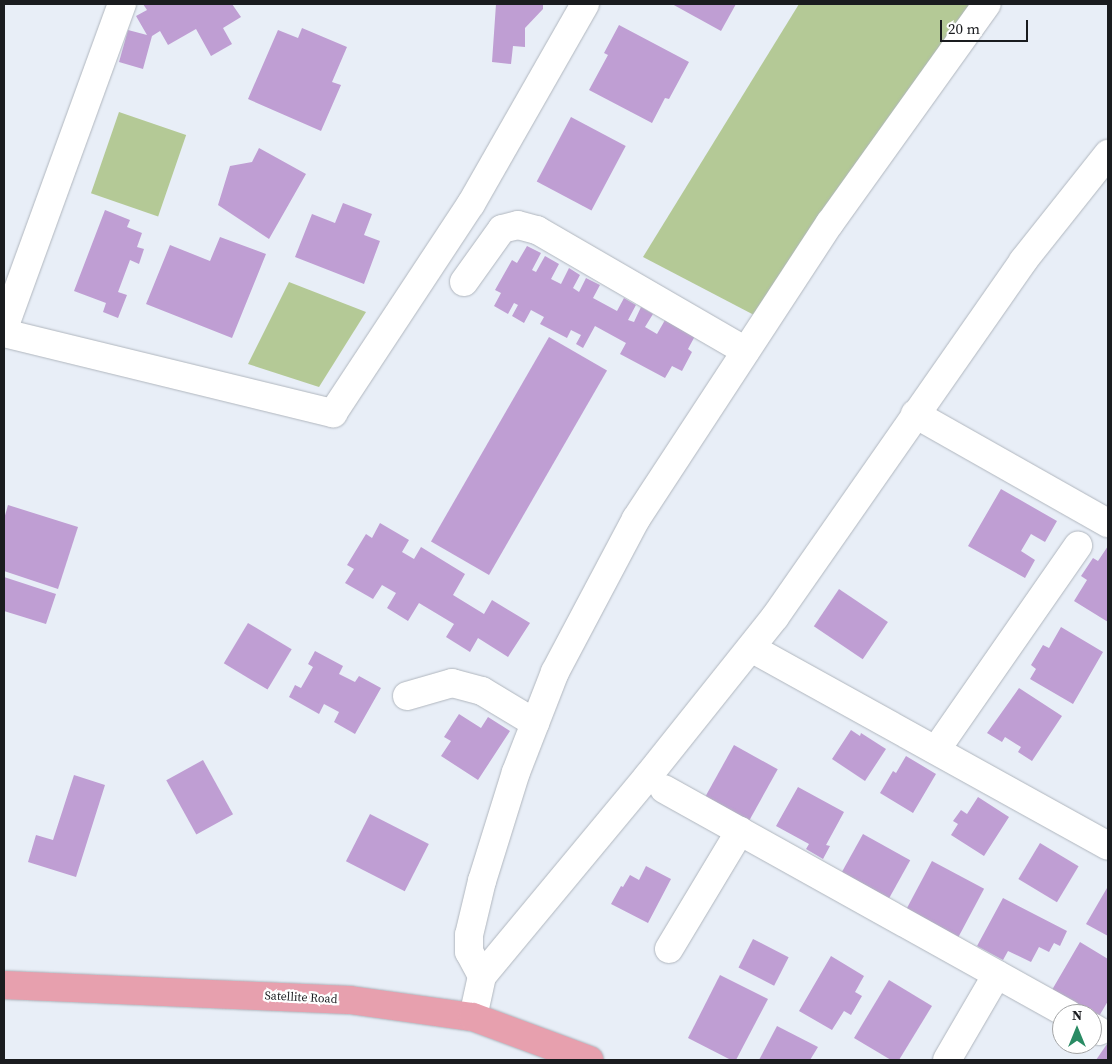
<!DOCTYPE html>
<style>
body{margin:0}
#map{position:relative;width:1112px;height:1064px;overflow:hidden;background:#e8eef7;font-family:"Source Serif 4",serif}
div>[style]{position:absolute}
.green>*{inset:0;background:#b4c996;transform-origin:0 0}
.building>*{inset:0;background:#bf9ed3;transform-origin:0 0}
.roads{filter:drop-shadow(0 0 1px #b0b6be) drop-shadow(0 0 1px #b0b6be)}
.minor>*{height:28px;margin:-14px;padding:0 14px;transform-origin:14px;border-radius:14px;background:#fff}
.major>*{height:28px;margin:-14px;padding:0 14px;transform-origin:14px;border-radius:14px;background:#e7a0ae}
span{translate:-50% -50%;white-space:nowrap;text-align:center;line-height:1.15;-webkit-text-stroke:4.5px #fff;paint-order:stroke}
.street-label{font-size:12px;color:#1a1c1f}
.frame{position:absolute;inset:0;border:5px solid #1a1c1f;pointer-events:none}
.north{position:absolute;left:1052px;top:1004px;width:50px;height:50px;box-sizing:border-box;background:#fff;border:1px solid #a3a4a5;border-radius:50%;rotate:0deg;font-size:14px;font-weight:700;line-height:20px;text-align:center;color:#1a1c1f}
.north::after{content:'';display:block;margin:auto;width:18px;height:22px;background:#2a8b64;clip-path:polygon(50% 0,100% 100%,50% 72%,0 100%)}
.scale{position:absolute;left:940px;top:20px;width:88px;height:22px;box-sizing:border-box;border:2px solid #1a1c1f;border-top:0;padding-left:6px;font-size:15px;line-height:18px;white-space:nowrap;color:#1a1c1f;-webkit-text-stroke:4px #fff;paint-order:stroke}
</style>
<div id="map">
<div class="green">
<i style="clip-path:polygon(799px 4px,974px 4px,754px 315px,643px 257px)"></i>
<i style="left:119px;top:112px;width:71px;height:86px;rotate:19deg"></i>
<i style="clip-path:polygon(289px 282px,366px 312px,319px 387px,248px 364px)"></i>
</div>
<div class="building">
<i style="clip-path:polygon(143px 4px,232px 4px,241px 17px,223px 28px,232px 44px,211px 56px,196px 29px,168px 45px,160px 31px,152px 36px,143px 69px,119px 62px,128px 30px,147px 35px,136px 16px,147px 10px)"></i>
<i style="clip-path:polygon(496px 4px,543px 4px,543px 9px,525px 28px,525px 47px,513px 46px,511px 64px,492px 62px)"></i>
<i style="clip-path:polygon(672px 4px,736px 4px,721px 31px)"></i>
<i style="clip-path:polygon(619px 25px,689px 62px,669px 99px,665px 98px,652px 123px,589px 90px,608px 55px,604px 53px)"></i>
<i style="clip-path:polygon(302px 28px,347px 47px,332px 82px,341px 85px,321px 131px,248px 99px,278px 30px,298px 38px)"></i>
<i style="left:571px;top:117px;width:62px;height:73px;rotate:28deg"></i>
<i style="clip-path:polygon(259px 148px,306px 174px,269px 239px,218px 205px,230px 166px,252px 162px)"></i>
<i style="clip-path:polygon(343px 203px,372px 214px,364px 235px,380px 241px,364px 284px,295px 257px,312px 214px,335px 223px)"></i>
<i style="clip-path:polygon(105px 210px,130px 220px,127px 227px,142px 233px,137px 247px,144px 249px,139px 264px,130px 260px,118px 292px,127px 295px,118px 318px,103px 312px,106px 303px,74px 291px)"></i>
<i style="clip-path:polygon(220px 237px,266px 254px,232px 338px,146px 304px,170px 245px,210px 261px)"></i>
<i style="clip-path:polygon(527px 246px,541px 253px,532px 270px,536px 272px,545px 256px,559px 264px,551px 279px,561px 284px,569px 268px,580px 275px,573px 288px,579px 292px,586px 278px,600px 285px,593px 298px,617px 311px,624px 298px,636px 305px,628px 320px,634px 322px,641px 307px,653px 314px,645px 327px,657px 334px,665px 320px,695px 336px,688px 349px,692px 352px,682px 371px,672px 366px,665px 378px,620px 354px,626px 343px,595px 326px,583px 348px,576px 344px,581px 335px,571px 330px,567px 338px,540px 324px,544px 317px,531px 310px,524px 323px,512px 316px,518px 305px,514px 303px,508px 314px,494px 306px,501px 293px,495px 290px,512px 260px,517px 263px)"></i>
<i style="left:549px;top:337px;width:67px;height:236px;rotate:30deg"></i>
<i style="clip-path:polygon(1001px 489px,1057px 521px,1045px 542px,1031px 534px,1021px 551px,1035px 560px,1025px 578px,968px 546px)"></i>
<i style="clip-path:polygon(8px 505px,78px 527px,58px 589px,4px 571px,4px 519px)"></i>
<i style="clip-path:polygon(380px 523px,409px 540px,402px 552px,414px 559px,421px 547px,465px 574px,453px 595px,484px 614px,492px 600px,530px 623px,508px 657px,478px 638px,470px 652px,446px 637px,454px 624px,419px 603px,408px 621px,387px 608px,396px 593px,382px 585px,373px 599px,345px 583px,354px 569px,347px 565px,366px 534px,372px 538px)"></i>
<i style="clip-path:polygon(1108px 546px,1108px 622px,1074px 601px,1087px 580px,1081px 576px,1093px 558px,1098px 561px)"></i>
<i style="clip-path:polygon(4px 577px,56px 594px,46px 624px,4px 611px)"></i>
<i style="left:839px;top:589px;width:59px;height:45px;rotate:34deg"></i>
<i style="left:248px;top:623px;width:51px;height:47px;rotate:31deg"></i>
<i style="clip-path:polygon(1061px 627px,1103px 652px,1073px 704px,1030px 679px,1036px 669px,1031px 665px,1043px 645px,1049px 648px)"></i>
<i style="clip-path:polygon(315px 651px,343px 666px,339px 674px,355px 682px,359px 676px,381px 688px,355px 734px,334px 722px,339px 712px,324px 704px,319px 714px,289px 697px,295px 685px,301px 688px,313px 667px,308px 664px)"></i>
<i style="clip-path:polygon(1019px 688px,1062px 716px,1032px 761px,1018px 752px,1021px 747px,1005px 737px,1002px 742px,987px 733px)"></i>
<i style="clip-path:polygon(459px 714px,481px 728px,488px 717px,510px 731px,478px 780px,441px 756px,451px 741px,444px 737px)"></i>
<i style="clip-path:polygon(851px 730px,860px 736px,861px 733px,886px 749px,865px 781px,832px 759px)"></i>
<i style="left:734px;top:745px;width:50px;height:61px;rotate:29deg"></i>
<i style="clip-path:polygon(906px 756px,936px 774px,913px 813px,880px 793px,893px 771px,896px 773px)"></i>
<i style="left:203px;top:760px;width:62px;height:42px;rotate:61deg"></i>
<i style="clip-path:polygon(74px 775px,105px 785px,76px 877px,28px 862px,36px 835px,53px 840px)"></i>
<i style="clip-path:polygon(798px 787px,844px 812px,826px 845px,830px 846px,823px 859px,806px 849px,809px 844px,776px 826px)"></i>
<i style="clip-path:polygon(978px 797px,1009px 817px,984px 856px,951px 835px,958px 824px,953px 821px,961px 810px,967px 814px)"></i>
<i style="left:370px;top:814px;width:66px;height:53px;rotate:27deg"></i>
<i style="left:863px;top:834px;width:54px;height:47px;rotate:29deg"></i>
<i style="left:1040px;top:843px;width:45px;height:42px;rotate:31deg"></i>
<i style="left:932px;top:861px;width:59px;height:55px;rotate:28deg"></i>
<i style="clip-path:polygon(646px 866px,671px 879px,648px 923px,611px 904px,621px 886px,623px 887px,630px 875px,639px 880px)"></i>
<i style="clip-path:polygon(1107px 888px,1108px 889px,1108px 936px,1086px 924px)"></i>
<i style="clip-path:polygon(1003px 898px,1067px 931px,1060px 946px,1054px 943px,1049px 952px,1039px 947px,1031px 962px,1008px 951px,1003px 960px,977px 946px)"></i>
<i style="left:753px;top:939px;width:40px;height:32px;rotate:27deg"></i>
<i style="clip-path:polygon(1080px 942px,1108px 959px,1108px 1001px,1095px 1023px,1092px 1014px,1081px 1014px,1049px 995px)"></i>
<i style="clip-path:polygon(831px 956px,864px 976px,855px 992px,862px 996px,851px 1015px,844px 1011px,832px 1030px,799px 1011px)"></i>
<i style="clip-path:polygon(720px 975px,768px 999px,736px 1060px,731px 1060px,688px 1038px)"></i>
<i style="clip-path:polygon(889px 980px,932px 1006px,899px 1060px,891px 1060px,854px 1038px)"></i>
<i style="clip-path:polygon(777px 1026px,818px 1047px,810px 1060px,759px 1060px)"></i>
<i style="clip-path:polygon(1107px 1044px,1108px 1060px,1096px 1060px)"></i>
</div>
<div class="roads">
<div class="minor">
<i style="left:464px;top:282px;width:65px;rotate:-54.4deg"></i>
<i style="left:502px;top:229px;width:16px;rotate:-14deg"></i>
<i style="left:518px;top:225px;width:20px;rotate:15deg"></i>
<i style="left:537px;top:230px;width:241px;rotate:30.1deg"></i>
<i style="left:4px;top:328px;width:345px;rotate:-70deg"></i>
<i style="left:4px;top:333px;width:339px;rotate:13.7deg"></i>
<i style="left:333px;top:413px;width:250px;rotate:-56.6deg"></i>
<i style="left:471px;top:204px;width:230px;rotate:-60.3deg"></i>
<i style="left:915px;top:414px;width:222px;rotate:29.5deg"></i>
<i style="left:751px;top:648px;width:408px;rotate:29deg"></i>
<i style="left:407px;top:696px;width:47px;rotate:-16.1deg"></i>
<i style="left:452px;top:683px;width:31px;rotate:15deg"></i>
<i style="left:482px;top:691px;width:62px;rotate:31.1deg"></i>
<i style="left:936px;top:750px;width:249px;rotate:-55.2deg"></i>
<i style="left:664px;top:789px;width:463px;rotate:29.1deg"></i>
<i style="left:669px;top:949px;width:138px;rotate:-59deg"></i>
<i style="left:482px;top:976px;width:27px;rotate:-118deg"></i>
<i style="left:469px;top:952px;width:17px;rotate:-90deg"></i>
<i style="left:469px;top:935px;width:56px;rotate:-76.5deg"></i>
<i style="left:482px;top:881px;width:114px;rotate:-72.7deg"></i>
<i style="left:516px;top:772px;width:107px;rotate:-68.7deg"></i>
<i style="left:555px;top:672px;width:173px;rotate:-62.1deg"></i>
<i style="left:636px;top:519px;width:354px;rotate:-56.8deg"></i>
<i style="left:830px;top:223px;width:269px;rotate:-54.4deg"></i>
<i style="left:473px;top:1017px;width:42px;rotate:-77.6deg"></i>
<i style="left:482px;top:976px;width:260px;rotate:-50.3deg"></i>
<i style="left:648px;top:776px;width:203px;rotate:-51.4deg"></i>
<i style="left:775px;top:617px;width:434px;rotate:-55.1deg"></i>
<i style="left:1023px;top:261px;width:137px;rotate:-51.5deg"></i>
<i style="left:1092px;top:1027px;width:8px;rotate:30deg"></i>
<i style="left:947px;top:1060px;width:99px;rotate:-59.8deg"></i>
</div>
<div class="major">
<i style="left:4px;top:985px;width:346px;rotate:2.5deg"></i>
<i style="left:350px;top:1000px;width:124px;rotate:7.9deg"></i>
<i style="left:473px;top:1017px;width:124px;rotate:20.3deg"></i>
</div>
</div>
<div class="street-label">
<span style="left:301px;top:998px;rotate:3deg">Satellite Road</span>
</div>
<div class="frame"></div>
<div class="north">N</div>
<div class="scale">20 m</div>
</div>
